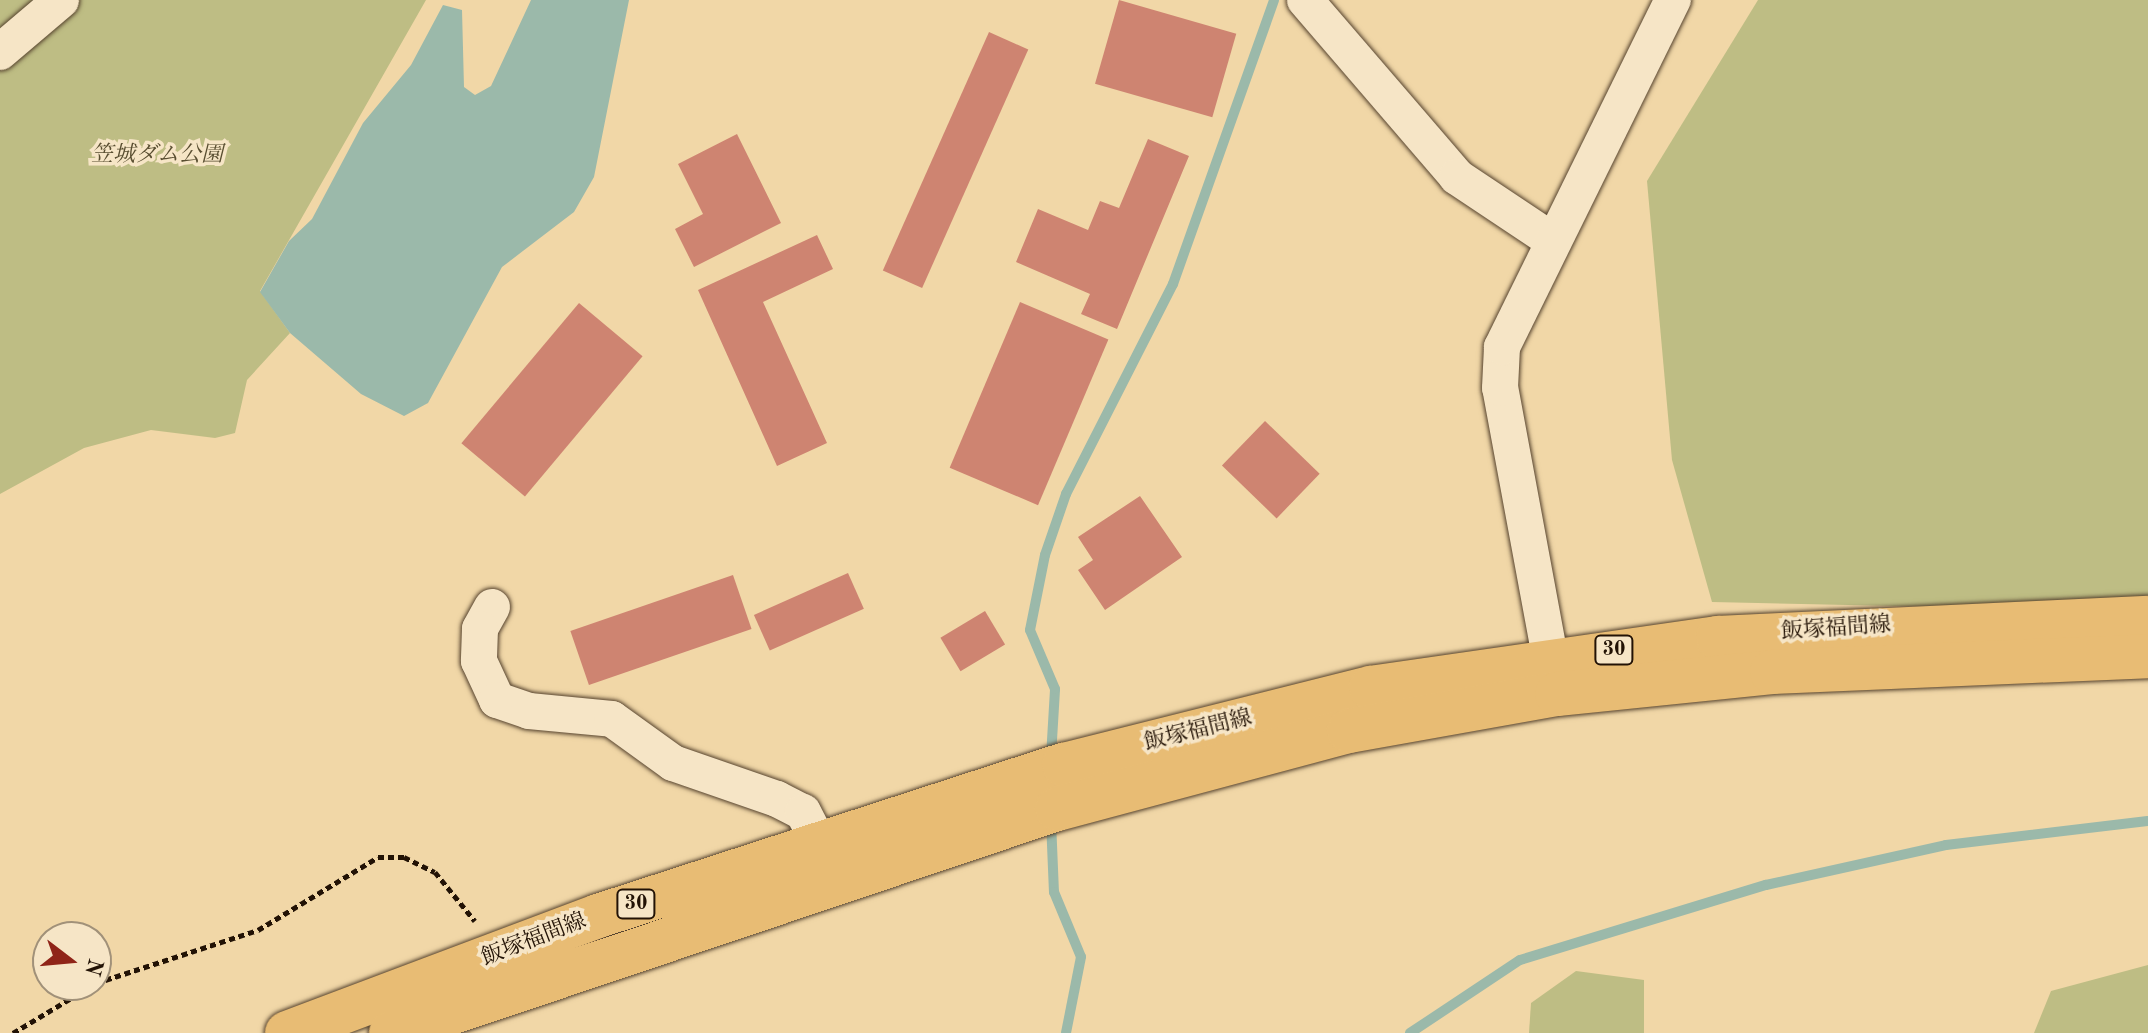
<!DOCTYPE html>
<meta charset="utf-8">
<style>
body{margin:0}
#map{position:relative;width:2148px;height:1033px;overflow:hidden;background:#f1d7a7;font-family:"Old Standard TT","Noto Serif JP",serif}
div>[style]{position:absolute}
.green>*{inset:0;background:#bebd84}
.water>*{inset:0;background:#9bb9aa}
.stream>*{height:10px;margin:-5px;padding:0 5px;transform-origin:5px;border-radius:5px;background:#9bb9aa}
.building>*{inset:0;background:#ce8471;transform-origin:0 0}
.path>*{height:5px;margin-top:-2.5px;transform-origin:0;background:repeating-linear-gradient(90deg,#221205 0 6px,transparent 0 10px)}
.roads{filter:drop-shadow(0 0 2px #56432e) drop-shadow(0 0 2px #56432e)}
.minor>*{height:36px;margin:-18px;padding:0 18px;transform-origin:18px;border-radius:18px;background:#f6e5c6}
.major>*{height:44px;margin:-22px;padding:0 22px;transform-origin:22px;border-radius:22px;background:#e8bc74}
span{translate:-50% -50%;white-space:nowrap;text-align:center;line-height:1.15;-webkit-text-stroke:7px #f6e5c6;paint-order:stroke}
.shield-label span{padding:2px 6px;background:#f6e5c6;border:2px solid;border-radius:6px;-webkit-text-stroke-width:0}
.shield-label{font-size:20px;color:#221205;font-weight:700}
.park-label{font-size:22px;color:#594e31;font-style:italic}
.street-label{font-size:22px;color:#221205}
.north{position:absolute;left:32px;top:921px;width:80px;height:80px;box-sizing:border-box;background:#f6e5c6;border:2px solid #a19179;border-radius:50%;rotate:106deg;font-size:22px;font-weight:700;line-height:32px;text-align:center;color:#221205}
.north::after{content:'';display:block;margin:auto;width:28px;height:36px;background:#8f2418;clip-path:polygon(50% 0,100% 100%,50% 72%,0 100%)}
</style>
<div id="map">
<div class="green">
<i style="clip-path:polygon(0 0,426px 0,260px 291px,290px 333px,247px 380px,235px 433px,215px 438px,151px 430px,84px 448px,0 494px)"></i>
<i style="clip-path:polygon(1758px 0,2148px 0,2148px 598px,1941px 607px,1712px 602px,1672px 460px,1647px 181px)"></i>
<i style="clip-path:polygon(2148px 965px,2148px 1033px,2034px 1033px,2051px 991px)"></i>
<i style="clip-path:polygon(1576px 971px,1644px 980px,1644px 1033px,1529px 1033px,1531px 1003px)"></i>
</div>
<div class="water">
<i style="clip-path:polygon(531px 0,629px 0,594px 177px,574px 212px,502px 267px,428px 403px,404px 416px,361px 394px,290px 333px,260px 292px,289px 241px,312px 219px,363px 123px,411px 65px,443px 5px,462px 10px,464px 87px,475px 95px,491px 86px)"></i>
</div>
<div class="stream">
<i style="left:1051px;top:757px;width:68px;rotate:-86.6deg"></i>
<i style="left:1055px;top:689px;width:64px;rotate:-113deg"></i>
<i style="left:1030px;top:630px;width:76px;rotate:-78.7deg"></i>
<i style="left:1045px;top:555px;width:65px;rotate:-71deg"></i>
<i style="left:1066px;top:494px;width:236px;rotate:-63deg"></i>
<i style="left:1173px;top:284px;width:301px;rotate:-70.4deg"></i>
<i style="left:1051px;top:821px;width:71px;rotate:87.6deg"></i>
<i style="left:1054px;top:892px;width:70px;rotate:67.4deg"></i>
<i style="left:1081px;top:957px;width:77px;rotate:101.2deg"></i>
<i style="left:1410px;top:1033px;width:132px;rotate:-33.6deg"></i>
<i style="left:1520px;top:960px;width:257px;rotate:-17deg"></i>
<i style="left:1766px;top:885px;width:184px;rotate:-12.5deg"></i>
<i style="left:1946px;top:845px;width:203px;rotate:-6.8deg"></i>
</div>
<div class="building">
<i style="left:1119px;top:0;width:122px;height:87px;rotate:16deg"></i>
<i style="left:989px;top:32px;width:43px;height:261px;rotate:24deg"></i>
<i style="clip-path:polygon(737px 134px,781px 223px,694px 267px,675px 229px,703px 214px,678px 164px)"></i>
<i style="clip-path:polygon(1148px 139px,1189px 156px,1117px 329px,1081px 314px,1090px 294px,1016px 262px,1038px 209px,1088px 230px,1100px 201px,1119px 208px)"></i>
<i style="clip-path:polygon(817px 235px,833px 269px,763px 302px,827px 443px,777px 466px,698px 290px)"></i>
<i style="left:1020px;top:302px;width:96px;height:180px;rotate:23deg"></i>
<i style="left:579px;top:303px;width:83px;height:183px;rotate:40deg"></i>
<i style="left:1265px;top:421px;width:76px;height:62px;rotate:44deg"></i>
<i style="clip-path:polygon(1140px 496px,1182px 557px,1105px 610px,1078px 570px,1093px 560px,1078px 537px)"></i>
<i style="left:848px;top:573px;width:39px;height:103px;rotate:66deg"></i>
<i style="left:733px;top:575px;width:57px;height:172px;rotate:71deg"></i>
<i style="left:985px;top:611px;width:39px;height:52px;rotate:59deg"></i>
</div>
<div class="path">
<i style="left:96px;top:983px;width:170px;rotate:-18.1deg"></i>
<i style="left:258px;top:930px;width:140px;rotate:-31.3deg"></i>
<i style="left:378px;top:857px;width:26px"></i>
<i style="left:404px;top:857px;width:34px;rotate:26deg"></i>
<i style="left:435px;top:872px;width:63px;rotate:50.8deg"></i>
<i style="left:13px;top:1033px;width:93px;rotate:-31deg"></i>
</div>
<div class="roads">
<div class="minor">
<i style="left:1305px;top:0;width:233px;rotate:49.3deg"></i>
<i style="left:1457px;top:177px;width:115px;rotate:33.7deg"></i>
<i style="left:0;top:52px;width:80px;rotate:-40.4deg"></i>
<i style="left:492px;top:607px;width:25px;rotate:119deg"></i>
<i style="left:480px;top:629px;width:32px;rotate:92deg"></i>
<i style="left:479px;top:661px;width:43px;rotate:65.2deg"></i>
<i style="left:497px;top:700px;width:34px;rotate:19deg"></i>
<i style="left:529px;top:711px;width:83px;rotate:5.5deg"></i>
<i style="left:612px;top:719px;width:75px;rotate:35.8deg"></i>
<i style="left:673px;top:763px;width:110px;rotate:19.1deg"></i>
<i style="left:777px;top:799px;width:29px;rotate:27deg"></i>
<i style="left:803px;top:812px;width:63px;rotate:62.6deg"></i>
<i style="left:1556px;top:689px;width:306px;rotate:-100.5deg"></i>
<i style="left:1500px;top:388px;width:41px;rotate:-87.2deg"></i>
<i style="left:1502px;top:347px;width:387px;rotate:-63.8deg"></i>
</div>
<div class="major">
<i style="left:287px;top:1033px;width:332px;rotate:-20.6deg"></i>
<i style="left:598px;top:916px;width:490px;rotate:-18deg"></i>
<i style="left:1064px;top:765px;width:317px;rotate:-14.1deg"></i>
<i style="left:1371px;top:688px;width:351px;rotate:-8.2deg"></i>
<i style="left:1718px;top:638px;width:430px;rotate:-2.7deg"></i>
<i style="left:391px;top:1033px;width:703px;rotate:-18.59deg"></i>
<i style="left:1057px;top:809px;width:302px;rotate:-15deg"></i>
<i style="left:1349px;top:731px;width:211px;rotate:-10.1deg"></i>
<i style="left:1557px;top:694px;width:216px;rotate:-5.8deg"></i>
<i style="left:1772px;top:672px;width:376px;rotate:-2.4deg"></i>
</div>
</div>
<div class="shield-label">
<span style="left:1614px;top:650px">30</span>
<span style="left:636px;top:904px">30</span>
</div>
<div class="park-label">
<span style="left:157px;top:156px">笠城ダム公園</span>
</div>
<div class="street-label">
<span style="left:1836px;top:629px;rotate:-4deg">飯塚福間線</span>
<span style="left:1198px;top:731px;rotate:-14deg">飯塚福間線</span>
<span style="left:534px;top:940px;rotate:-21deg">飯塚福間線</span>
</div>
<div class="north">N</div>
</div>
